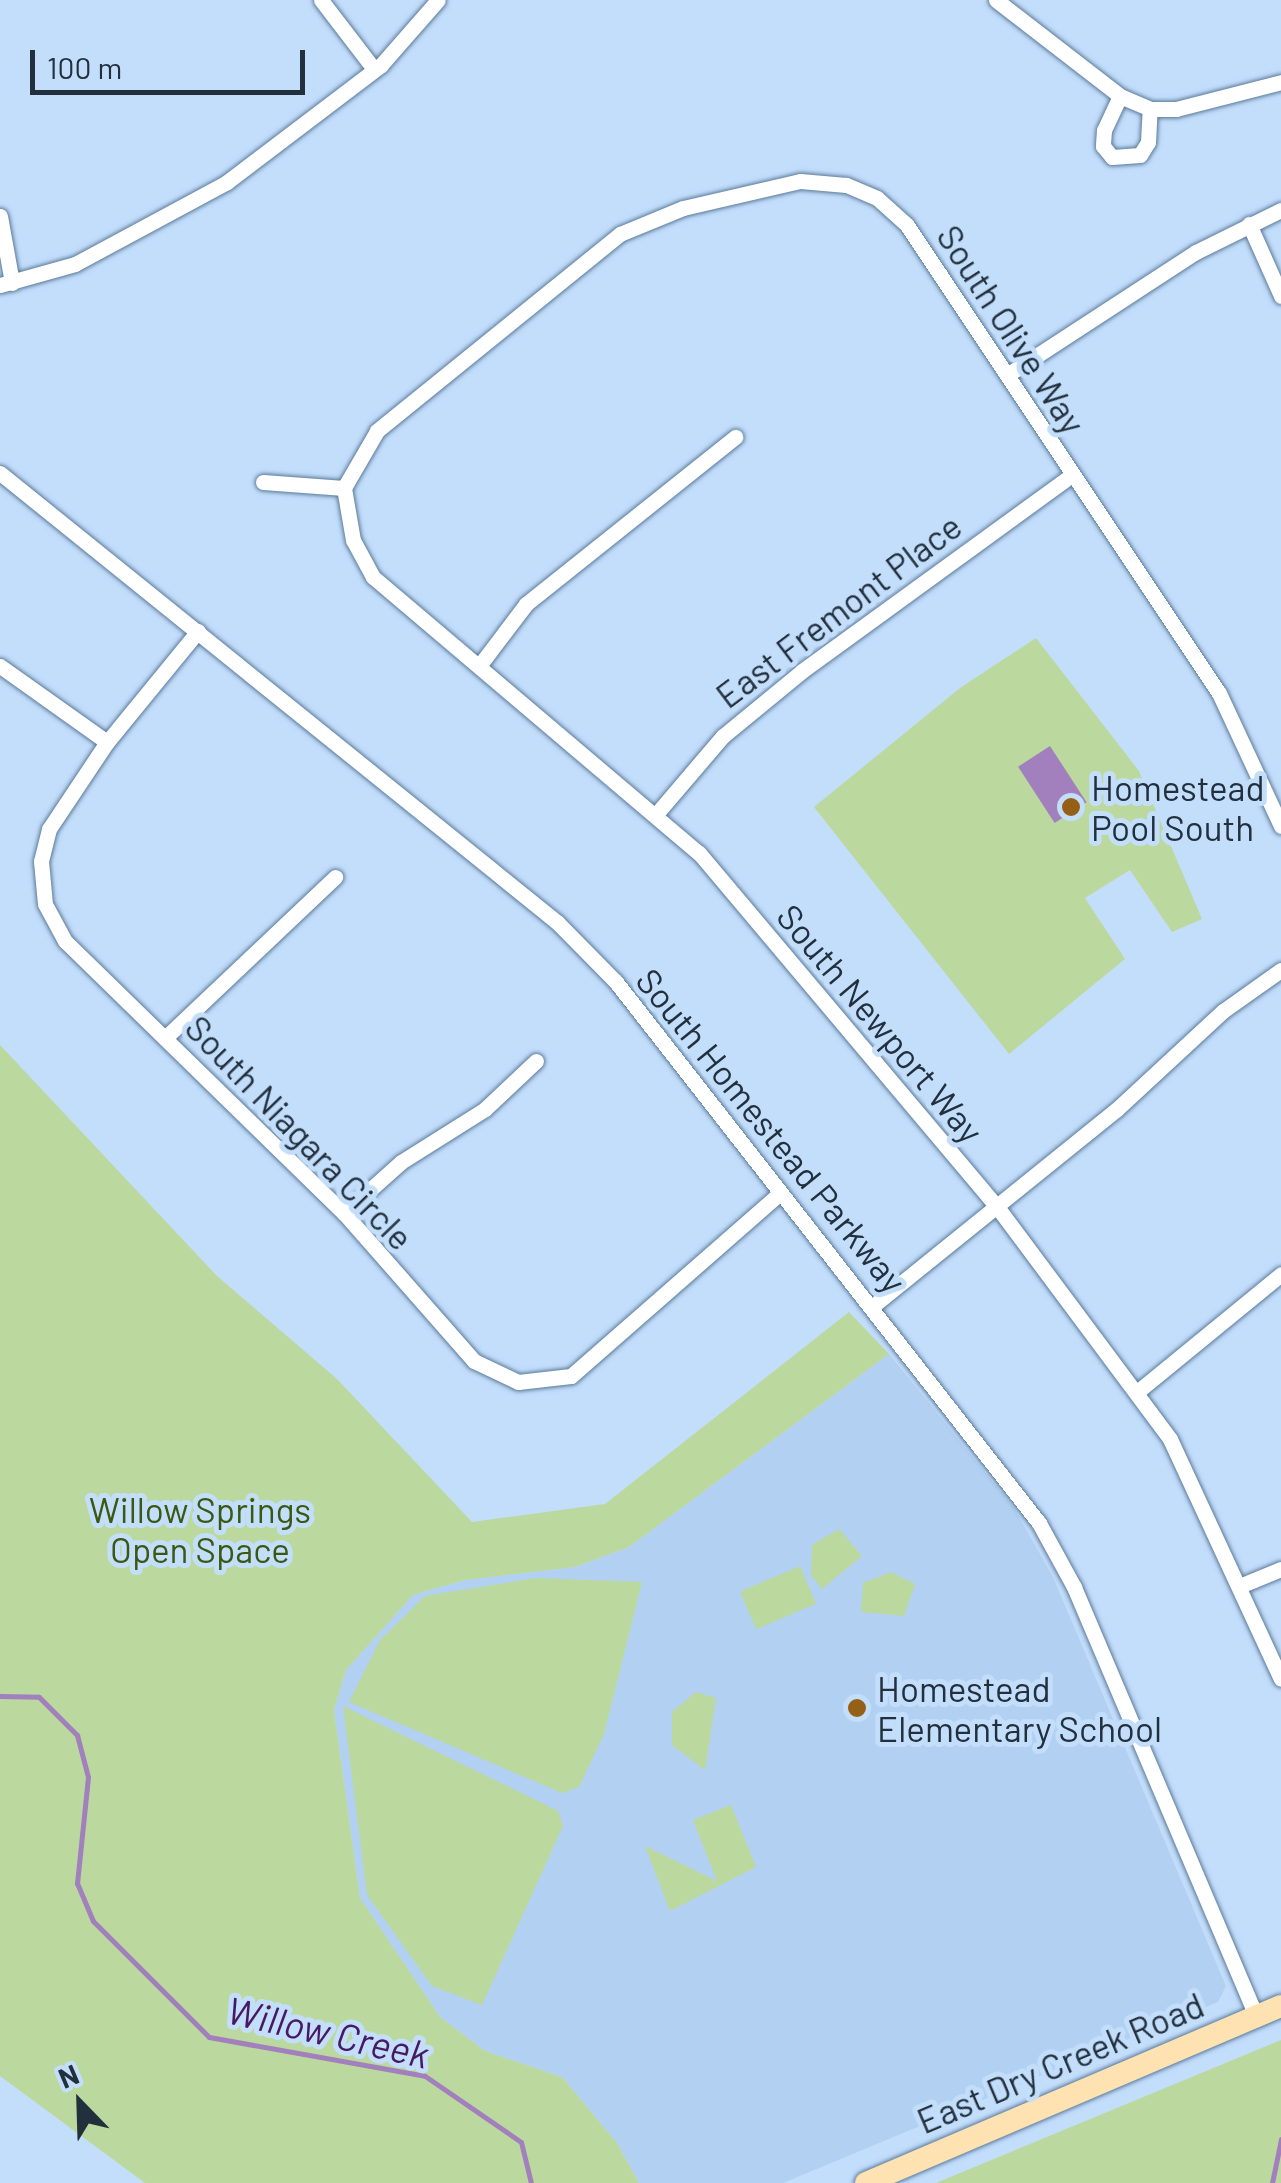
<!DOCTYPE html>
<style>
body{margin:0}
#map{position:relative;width:1281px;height:2183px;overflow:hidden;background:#c3defb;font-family:Barlow,sans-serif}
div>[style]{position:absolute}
.built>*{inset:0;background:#b2d1f2}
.green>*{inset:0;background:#bbd89e;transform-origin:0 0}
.water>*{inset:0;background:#a27fbd;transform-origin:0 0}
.stream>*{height:5px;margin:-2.5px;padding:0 2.5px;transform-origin:2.5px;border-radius:2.5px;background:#a27fbd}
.roads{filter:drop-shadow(0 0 2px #5b7a9b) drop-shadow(0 0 2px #5b7a9b)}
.minor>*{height:15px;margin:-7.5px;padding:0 7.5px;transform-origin:7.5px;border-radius:7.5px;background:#fff}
.secondary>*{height:22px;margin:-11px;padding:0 11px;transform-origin:11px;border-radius:11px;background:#fee2b2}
.dots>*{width:28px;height:28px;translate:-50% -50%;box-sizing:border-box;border:5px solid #c3defb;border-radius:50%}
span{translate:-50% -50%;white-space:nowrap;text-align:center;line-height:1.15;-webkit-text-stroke:10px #c3defb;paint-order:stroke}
.street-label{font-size:35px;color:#22303e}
.poi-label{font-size:35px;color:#22303e}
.left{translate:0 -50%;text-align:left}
.park-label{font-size:35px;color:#3b5811}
.water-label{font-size:38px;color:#471963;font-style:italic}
.north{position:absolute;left:30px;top:2053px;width:100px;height:100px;-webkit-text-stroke:8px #c3defb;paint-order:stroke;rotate:337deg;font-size:28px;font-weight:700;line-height:40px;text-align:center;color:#22303e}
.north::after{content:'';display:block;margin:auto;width:35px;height:45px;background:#22303e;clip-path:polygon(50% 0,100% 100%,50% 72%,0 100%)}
.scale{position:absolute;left:30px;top:50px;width:275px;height:45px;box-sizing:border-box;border:5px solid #22303e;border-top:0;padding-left:12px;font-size:30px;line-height:35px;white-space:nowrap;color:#22303e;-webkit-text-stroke:8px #c3defb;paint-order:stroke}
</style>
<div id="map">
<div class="built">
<i style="clip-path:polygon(889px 1354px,1014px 1508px,1053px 1577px,1226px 1986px,1218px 2002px,783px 2183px,639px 2183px,617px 2143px,562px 2077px,485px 2051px,440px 2017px,360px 1898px,334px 1710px,346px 1670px,413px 1595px,465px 1580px,575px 1567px,629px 1547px)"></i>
</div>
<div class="green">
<i style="clip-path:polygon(1036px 638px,1139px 771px,1202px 919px,1172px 932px,1130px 870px,1085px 898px,1125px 959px,1009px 1054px,814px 807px,960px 688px)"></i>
<i style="clip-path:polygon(0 1045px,217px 1276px,337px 1379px,472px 1522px,605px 1504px,849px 1312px,889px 1354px,629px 1547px,575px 1567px,465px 1580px,413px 1595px,346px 1670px,334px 1710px,360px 1898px,440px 2017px,485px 2051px,562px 2077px,617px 2143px,639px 2183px,145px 2183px,0 2076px)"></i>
<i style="clip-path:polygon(839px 1529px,862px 1556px,822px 1589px,811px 1575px,812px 1545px)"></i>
<i style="left:800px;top:1566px;width:41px;height:65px;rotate:67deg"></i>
<i style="clip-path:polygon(891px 1572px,915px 1584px,904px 1616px,861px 1612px,863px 1583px)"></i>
<i style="clip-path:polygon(536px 1578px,642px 1582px,604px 1734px,579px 1787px,562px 1793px,349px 1702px,380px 1640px,425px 1596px)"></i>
<i style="clip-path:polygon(696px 1692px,716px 1698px,705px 1770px,672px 1745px,672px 1712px)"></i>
<i style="clip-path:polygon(343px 1706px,558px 1811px,563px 1826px,482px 2005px,432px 1986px,367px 1895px)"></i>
<i style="clip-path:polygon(731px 1805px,756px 1867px,670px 1911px,645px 1846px,717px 1881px,693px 1820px)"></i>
<i style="clip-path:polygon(1281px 2040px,1281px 2183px,936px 2183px)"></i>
</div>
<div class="water">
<i style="left:1050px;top:746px;width:67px;height:38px;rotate:57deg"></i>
</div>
<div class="stream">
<i style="left:0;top:1696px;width:39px;rotate:1deg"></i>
<i style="left:39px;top:1697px;width:54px;rotate:45deg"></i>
<i style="left:77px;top:1735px;width:43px;rotate:75.3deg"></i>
<i style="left:88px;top:1777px;width:107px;rotate:95.9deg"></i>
<i style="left:77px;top:1883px;width:41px;rotate:67.2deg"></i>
<i style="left:93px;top:1921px;width:164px;rotate:45deg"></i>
<i style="left:209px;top:2037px;width:219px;rotate:10.2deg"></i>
<i style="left:425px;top:2076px;width:116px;rotate:34.5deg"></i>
<i style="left:521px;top:2142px;width:42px;rotate:76.3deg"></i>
<i style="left:1272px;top:2183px;width:45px;rotate:-78.4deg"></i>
</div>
<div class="roads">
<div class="minor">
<i style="left:321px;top:0;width:87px;rotate:52.5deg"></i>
<i style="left:996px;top:0;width:157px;rotate:37.7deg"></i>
<i style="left:1120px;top:96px;width:33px;rotate:23deg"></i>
<i style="left:1150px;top:109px;width:26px"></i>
<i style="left:1176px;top:109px;width:108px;rotate:-14.4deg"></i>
<i style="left:1120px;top:96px;width:38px;rotate:115deg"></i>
<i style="left:1104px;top:130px;width:16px;rotate:94deg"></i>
<i style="left:1103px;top:146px;width:14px;rotate:51deg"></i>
<i style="left:1112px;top:157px;width:28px;rotate:-4deg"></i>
<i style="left:1140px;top:155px;width:15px;rotate:-58deg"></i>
<i style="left:1148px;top:142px;width:33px;rotate:-87deg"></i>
<i style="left:0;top:216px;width:68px;rotate:79.8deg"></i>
<i style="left:1249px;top:224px;width:79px;rotate:66deg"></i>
<i style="left:0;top:285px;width:78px;rotate:-15.6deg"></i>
<i style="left:75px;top:264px;width:173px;rotate:-28.3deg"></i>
<i style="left:227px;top:182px;width:193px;rotate:-37.2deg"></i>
<i style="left:381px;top:65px;width:86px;rotate:-48.8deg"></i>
<i style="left:1007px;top:375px;width:225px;rotate:-33.1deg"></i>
<i style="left:1196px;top:252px;width:95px;rotate:-26.3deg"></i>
<i style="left:0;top:473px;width:717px;rotate:38.88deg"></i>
<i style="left:558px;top:923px;width:83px;rotate:45.5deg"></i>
<i style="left:616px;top:982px;width:687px;rotate:51.98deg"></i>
<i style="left:1039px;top:1523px;width:73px;rotate:61.3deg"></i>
<i style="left:1074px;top:1587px;width:466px;rotate:67deg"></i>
<i style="left:263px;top:482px;width:81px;rotate:4.2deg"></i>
<i style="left:198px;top:631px;width:144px;rotate:129.3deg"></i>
<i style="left:107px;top:742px;width:105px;rotate:123.7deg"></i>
<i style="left:49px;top:829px;width:33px;rotate:104deg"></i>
<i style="left:41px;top:861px;width:43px;rotate:84.7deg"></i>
<i style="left:45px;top:904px;width:42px;rotate:61.6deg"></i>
<i style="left:65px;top:941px;width:390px;rotate:44.3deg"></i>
<i style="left:344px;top:1213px;width:197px;rotate:48.7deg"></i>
<i style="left:474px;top:1361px;width:49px;rotate:25.5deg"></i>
<i style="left:518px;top:1382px;width:53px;rotate:-6.5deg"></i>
<i style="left:571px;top:1376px;width:278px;rotate:-41.2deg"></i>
<i style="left:0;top:666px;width:131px;rotate:35.4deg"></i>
<i style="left:479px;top:666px;width:78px;rotate:-52.8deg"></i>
<i style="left:526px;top:604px;width:268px;rotate:-38.6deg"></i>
<i style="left:658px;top:812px;width:100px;rotate:-49.5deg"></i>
<i style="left:723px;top:736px;width:102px;rotate:-39.4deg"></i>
<i style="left:802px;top:671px;width:334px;rotate:-36deg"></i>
<i style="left:1281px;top:826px;width:147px;rotate:-115deg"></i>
<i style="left:1219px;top:693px;width:562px;rotate:-123.69deg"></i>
<i style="left:907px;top:225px;width:40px;rotate:-138deg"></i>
<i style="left:877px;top:198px;width:34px;rotate:-157deg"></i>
<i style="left:846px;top:185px;width:46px;rotate:-175deg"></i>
<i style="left:800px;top:181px;width:120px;rotate:167deg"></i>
<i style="left:683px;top:208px;width:68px;rotate:157.6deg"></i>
<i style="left:620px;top:234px;width:313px;rotate:141deg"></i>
<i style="left:377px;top:431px;width:66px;rotate:120.1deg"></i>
<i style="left:344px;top:488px;width:53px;rotate:80.2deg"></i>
<i style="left:353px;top:540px;width:42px;rotate:61.6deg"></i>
<i style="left:373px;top:577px;width:427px;rotate:40.3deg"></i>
<i style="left:699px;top:853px;width:464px;rotate:49.9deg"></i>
<i style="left:998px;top:1208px;width:288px;rotate:53.3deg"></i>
<i style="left:1170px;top:1439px;width:264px;rotate:65.2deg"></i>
<i style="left:166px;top:1037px;width:233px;rotate:-43.4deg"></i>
<i style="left:344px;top:1213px;width:76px;rotate:-41.8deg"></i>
<i style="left:401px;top:1162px;width:99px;rotate:-32.2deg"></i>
<i style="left:485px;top:1109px;width:70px;rotate:-43.3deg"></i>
<i style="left:874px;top:1305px;width:312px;rotate:-38.9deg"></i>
<i style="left:1117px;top:1109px;width:144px;rotate:-42.8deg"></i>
<i style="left:1223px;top:1011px;width:71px;rotate:-35.3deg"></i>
<i style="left:1137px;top:1392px;width:186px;rotate:-39.3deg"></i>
<i style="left:1242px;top:1585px;width:42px;rotate:-22.3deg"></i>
</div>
<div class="secondary">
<i style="left:866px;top:2183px;width:451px;rotate:-23.1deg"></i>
</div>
</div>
<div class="dots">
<i style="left:1071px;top:807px;background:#956016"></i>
<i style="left:857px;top:1708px;background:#956016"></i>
</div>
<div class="street-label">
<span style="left:1012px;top:329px;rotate:57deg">South Olive Way</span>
<span style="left:838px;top:610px;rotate:-37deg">East Fremont Place</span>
<span style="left:881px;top:1023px;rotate:50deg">South Newport Way</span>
<span style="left:772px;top:1130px;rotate:51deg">South Homestead Parkway</span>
<span style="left:300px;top:1132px;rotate:46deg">South Niagara Circle</span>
<span style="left:1060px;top:2062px;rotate:-23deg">East Dry Creek Road</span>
</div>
<div class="poi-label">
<span class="left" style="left:1091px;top:807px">Homestead<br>Pool South</span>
<span class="left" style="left:877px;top:1708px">Homestead<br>Elementary School</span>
</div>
<div class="park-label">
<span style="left:200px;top:1529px">Willow Springs<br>Open Space</span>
</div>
<div class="water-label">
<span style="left:328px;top:2032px;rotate:13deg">Willow Creek</span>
</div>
<div class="north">N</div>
<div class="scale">100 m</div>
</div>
